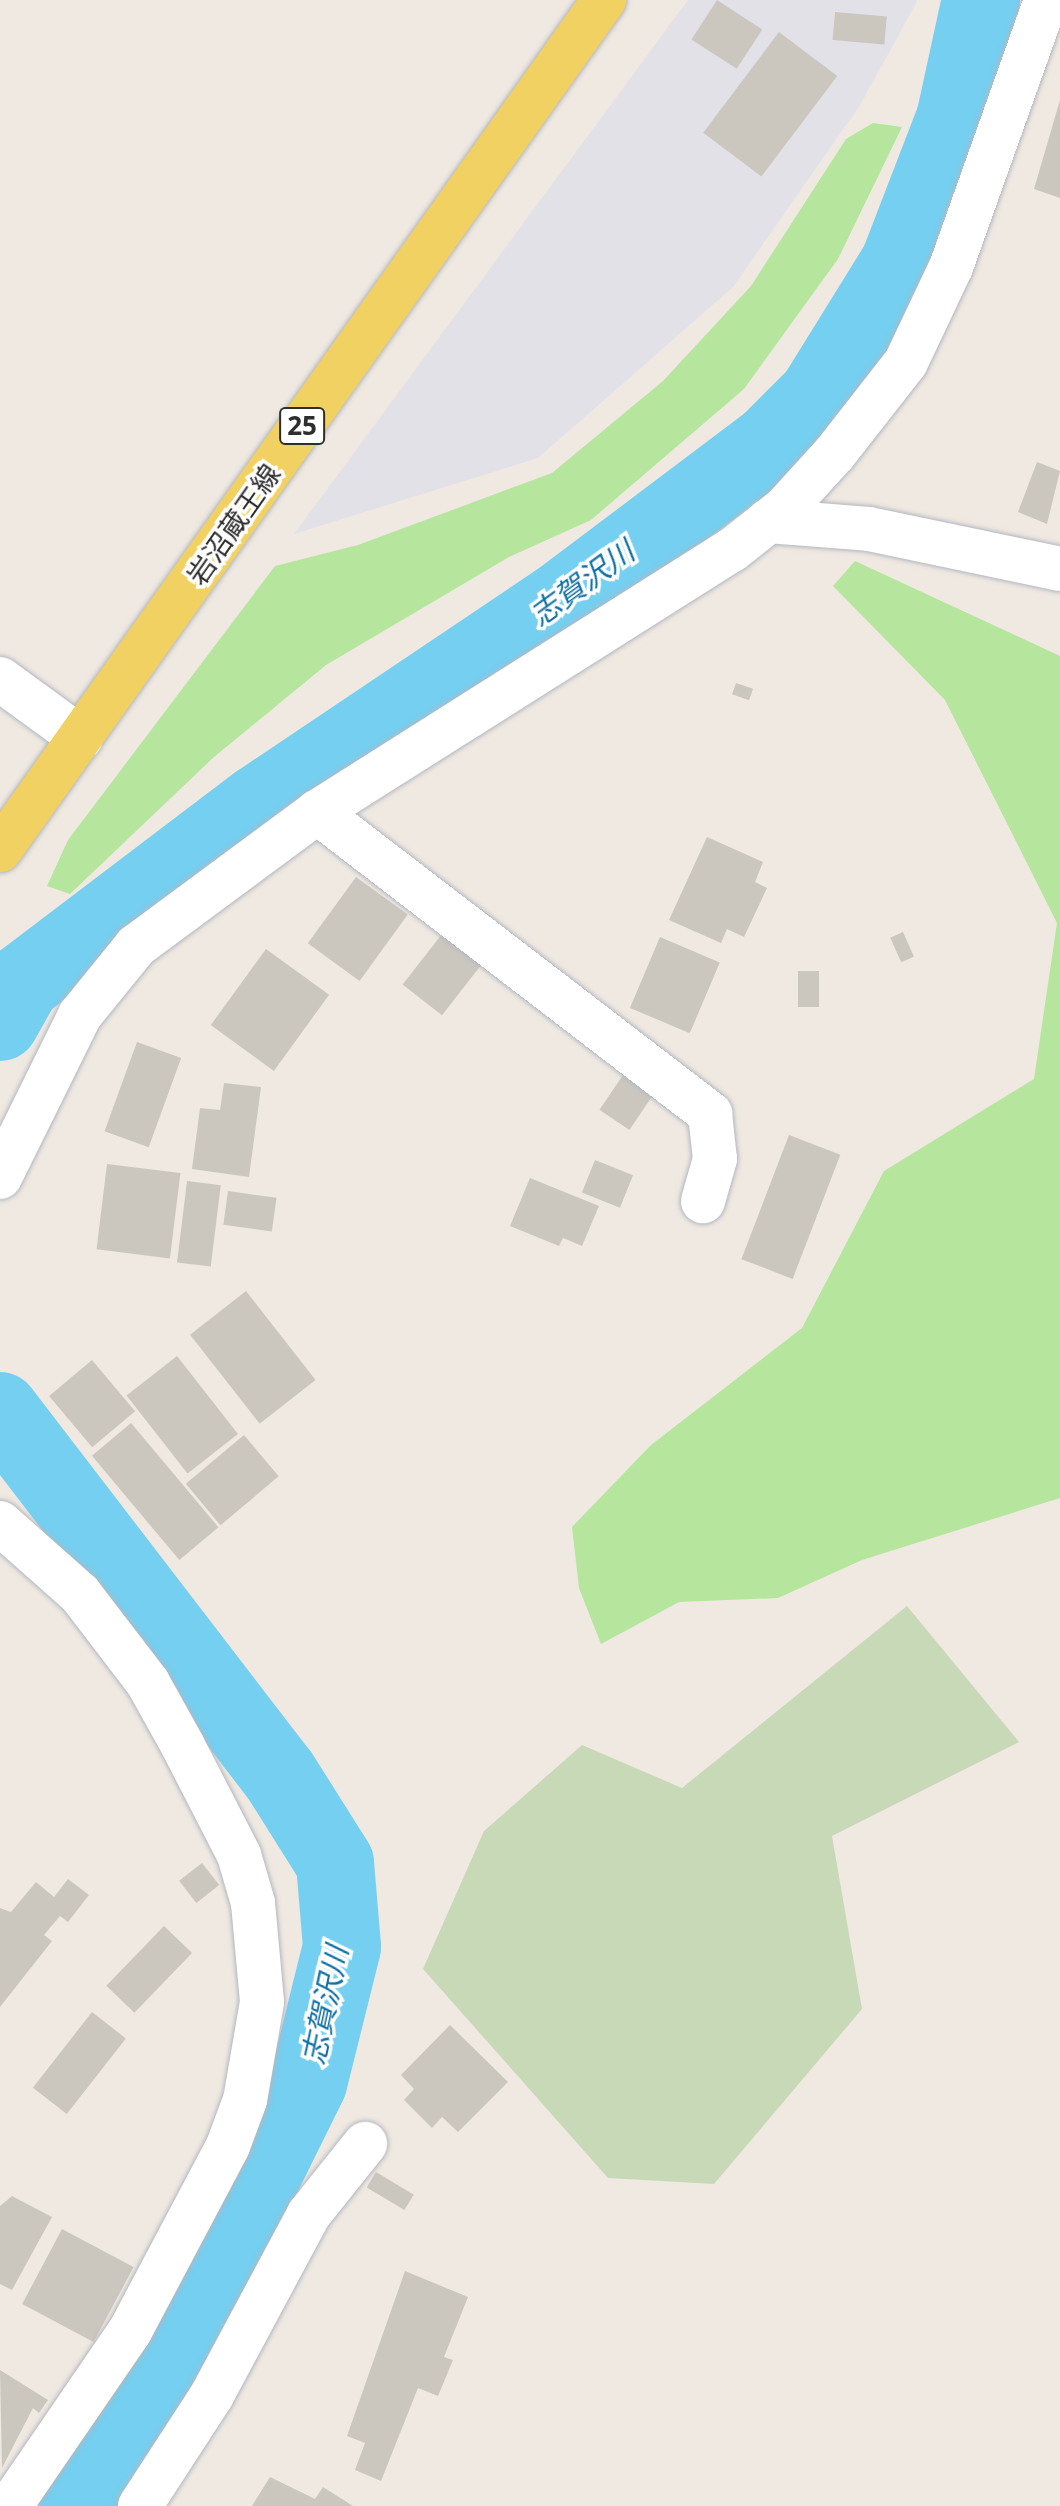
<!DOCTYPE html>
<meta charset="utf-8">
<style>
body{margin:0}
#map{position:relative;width:1060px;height:2506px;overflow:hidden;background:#efe9e1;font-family:"Open Sans","Noto Sans JP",sans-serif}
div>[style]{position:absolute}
.industrial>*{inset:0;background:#e3e1e8}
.green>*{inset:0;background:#b6e59e}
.cemetery>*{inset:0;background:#c8d9b8}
.river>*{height:78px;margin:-39px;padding:0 39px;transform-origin:39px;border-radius:39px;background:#75cff0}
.building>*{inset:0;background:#cbc7bf;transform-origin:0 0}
.roads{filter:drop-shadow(0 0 2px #b4b7c1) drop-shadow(0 0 2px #b4b7c1)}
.minor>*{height:44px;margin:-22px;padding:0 22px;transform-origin:22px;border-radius:22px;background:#fff}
.major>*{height:44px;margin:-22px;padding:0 22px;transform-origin:22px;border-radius:22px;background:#f2d163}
span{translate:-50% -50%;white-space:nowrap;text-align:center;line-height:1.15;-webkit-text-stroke:7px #fff;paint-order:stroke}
.shield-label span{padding:2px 6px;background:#fff;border:2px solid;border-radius:6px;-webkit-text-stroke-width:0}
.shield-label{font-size:26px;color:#2e2e2e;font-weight:700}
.street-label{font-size:28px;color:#2e2e2e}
.water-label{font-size:30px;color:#0d6fa3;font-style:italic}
</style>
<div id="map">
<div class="industrial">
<i style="clip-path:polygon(688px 0,918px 0,860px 105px,733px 287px,538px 458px,294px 534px)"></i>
</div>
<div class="green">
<i style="clip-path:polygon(873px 123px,902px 127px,838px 259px,744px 389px,591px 520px,509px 557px,326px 665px,214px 757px,70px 894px,47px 886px,68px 840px,275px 566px,358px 545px,552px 473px,663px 381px,751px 286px,846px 139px)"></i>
<i style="clip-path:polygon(855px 561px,1060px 656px,1060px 1498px,862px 1560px,778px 1598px,679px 1602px,601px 1644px,579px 1588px,572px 1527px,651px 1445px,802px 1328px,884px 1171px,1034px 1079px,1057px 923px,945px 700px,833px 586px)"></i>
</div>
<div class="cemetery">
<i style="clip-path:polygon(907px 1606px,1019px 1742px,832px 1836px,862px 2009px,714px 2184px,608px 2178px,423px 1969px,484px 1831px,582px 1745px,682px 1788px)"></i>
</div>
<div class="river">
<i style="left:0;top:1022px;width:45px;rotate:-60.6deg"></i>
<i style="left:22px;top:983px;width:296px;rotate:-37.2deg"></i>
<i style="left:258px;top:804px;width:362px;rotate:-33.9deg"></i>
<i style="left:559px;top:602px;width:266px;rotate:-37deg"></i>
<i style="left:771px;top:442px;width:65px;rotate:-45deg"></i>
<i style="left:817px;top:396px;width:155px;rotate:-58.2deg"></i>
<i style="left:899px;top:264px;width:155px;rotate:-68.9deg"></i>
<i style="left:955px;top:119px;width:122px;rotate:-77.7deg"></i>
<i style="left:0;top:1411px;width:458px;rotate:52.5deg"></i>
<i style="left:279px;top:1774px;width:105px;rotate:57.8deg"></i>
<i style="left:335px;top:1863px;width:84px;rotate:85.2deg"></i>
<i style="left:342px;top:1947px;width:140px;rotate:104deg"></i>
<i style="left:308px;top:2083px;width:347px;rotate:116.3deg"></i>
<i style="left:154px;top:2394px;width:136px;rotate:124.5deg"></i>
</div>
<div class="building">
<i style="left:717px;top:0;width:54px;height:47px;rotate:33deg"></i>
<i style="left:835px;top:12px;width:52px;height:28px;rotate:5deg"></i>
<i style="left:779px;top:32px;width:73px;height:126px;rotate:37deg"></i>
<i style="clip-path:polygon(1060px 100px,1060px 198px,1034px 189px)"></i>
<i style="clip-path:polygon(1037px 462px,1060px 471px,1047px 524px,1018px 512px)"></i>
<i style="left:736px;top:683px;width:18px;height:12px;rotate:19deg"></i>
<i style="clip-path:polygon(707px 837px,763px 862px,755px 882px,767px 888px,744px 937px,727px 929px,721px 943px,669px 920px)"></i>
<i style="left:356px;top:877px;width:64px;height:82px;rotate:36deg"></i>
<i style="left:903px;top:932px;width:27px;height:14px;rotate:66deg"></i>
<i style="left:442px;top:934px;width:50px;height:64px;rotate:38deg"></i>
<i style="left:660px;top:937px;width:65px;height:77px;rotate:23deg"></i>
<i style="left:266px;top:949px;width:78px;height:94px;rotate:36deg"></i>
<i style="left:798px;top:971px;width:21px;height:36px"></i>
<i style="left:137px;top:1042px;width:47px;height:95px;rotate:20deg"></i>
<i style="left:623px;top:1075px;width:36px;height:42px;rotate:34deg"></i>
<i style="clip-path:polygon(224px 1083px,261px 1087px,249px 1177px,192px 1169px,200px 1108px,220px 1110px)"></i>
<i style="left:789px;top:1135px;width:55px;height:133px;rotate:21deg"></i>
<i style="left:595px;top:1160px;width:41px;height:35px;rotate:22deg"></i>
<i style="left:107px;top:1164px;width:74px;height:86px;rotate:7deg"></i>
<i style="clip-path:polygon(530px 1178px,599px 1206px,582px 1246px,563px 1238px,559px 1246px,510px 1226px)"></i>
<i style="left:187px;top:1181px;width:34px;height:82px;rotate:7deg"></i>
<i style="left:228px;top:1191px;width:49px;height:34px;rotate:8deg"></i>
<i style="left:246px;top:1291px;width:113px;height:71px;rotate:52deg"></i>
<i style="left:177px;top:1356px;width:99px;height:64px;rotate:52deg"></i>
<i style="left:92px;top:1360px;width:67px;height:56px;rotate:50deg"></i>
<i style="left:131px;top:1423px;width:136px;height:51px;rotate:50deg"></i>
<i style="left:244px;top:1435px;width:54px;height:76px;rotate:50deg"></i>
<i style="left:202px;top:1863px;width:28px;height:29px;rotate:52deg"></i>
<i style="clip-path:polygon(68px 1879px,89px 1895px,68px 1922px,60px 1916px,44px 1935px,52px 1941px,0 2007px,0 1908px,11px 1912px,36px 1882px,54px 1897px)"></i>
<i style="left:164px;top:1926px;width:39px;height:83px;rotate:44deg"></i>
<i style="left:92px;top:2012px;width:43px;height:96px;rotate:38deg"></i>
<i style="clip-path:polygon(450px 2025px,508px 2082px,458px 2132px,442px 2117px,432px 2128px,404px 2100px,414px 2089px,401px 2075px)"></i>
<i style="left:376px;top:2172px;width:44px;height:18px;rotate:31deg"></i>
<i style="clip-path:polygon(12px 2196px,52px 2217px,12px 2290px,0 2284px,0 2206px)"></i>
<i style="left:62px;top:2229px;width:81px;height:85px;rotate:28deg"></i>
<i style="clip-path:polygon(405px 2271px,468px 2297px,444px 2357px,453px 2360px,438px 2396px,418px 2388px,381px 2481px,355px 2470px,365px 2443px,347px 2436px)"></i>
<i style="clip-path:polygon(0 2370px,48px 2400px,39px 2413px,33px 2408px,2px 2468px)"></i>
<i style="clip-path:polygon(270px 2477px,315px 2499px,323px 2487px,353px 2506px,252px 2506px)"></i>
</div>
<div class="roads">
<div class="minor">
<i style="left:768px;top:521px;width:101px;rotate:4.5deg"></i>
<i style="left:869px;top:529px;width:195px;rotate:11.8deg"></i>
<i style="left:0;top:679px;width:100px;rotate:36.1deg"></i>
<i style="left:317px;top:812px;width:496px;rotate:37.5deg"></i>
<i style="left:710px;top:1114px;width:45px;rotate:83.7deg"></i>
<i style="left:715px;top:1159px;width:44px;rotate:105.9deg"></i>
<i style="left:0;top:1177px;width:181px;rotate:-63.7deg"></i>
<i style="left:80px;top:1015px;width:89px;rotate:-50.9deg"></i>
<i style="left:136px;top:946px;width:225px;rotate:-36.5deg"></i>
<i style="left:317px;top:812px;width:491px;rotate:-32.3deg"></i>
<i style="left:732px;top:550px;width:66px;rotate:-38.3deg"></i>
<i style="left:784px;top:509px;width:76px;rotate:-47.7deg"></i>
<i style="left:835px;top:453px;width:115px;rotate:-52deg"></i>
<i style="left:906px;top:362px;width:105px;rotate:-64.7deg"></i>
<i style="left:951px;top:267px;width:283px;rotate:-70.4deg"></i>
<i style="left:0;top:1523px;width:107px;rotate:41.6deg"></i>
<i style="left:80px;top:1594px;width:112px;rotate:52.6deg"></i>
<i style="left:148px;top:1683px;width:72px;rotate:60.9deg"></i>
<i style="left:183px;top:1746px;width:123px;rotate:62.8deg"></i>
<i style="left:239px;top:1855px;width:50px;rotate:73.7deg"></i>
<i style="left:253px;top:1903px;width:99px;rotate:84.8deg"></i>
<i style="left:262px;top:2002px;width:99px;rotate:99.8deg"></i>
<i style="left:245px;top:2100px;width:49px;rotate:110.3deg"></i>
<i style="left:228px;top:2146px;width:209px;rotate:117.9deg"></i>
<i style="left:130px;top:2331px;width:212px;rotate:124.4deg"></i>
<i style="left:140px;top:2506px;width:132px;rotate:-57deg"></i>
<i style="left:212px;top:2395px;width:205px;rotate:-61.8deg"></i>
<i style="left:309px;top:2214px;width:90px;rotate:-51.3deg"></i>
</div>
<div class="major">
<i style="left:0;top:850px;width:1043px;rotate:-54.6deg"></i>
</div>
</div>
<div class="shield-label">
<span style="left:302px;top:426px">25</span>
</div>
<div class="street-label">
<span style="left:233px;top:524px;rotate:-55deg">岩沼蔵王線</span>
</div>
<div class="water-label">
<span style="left:582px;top:583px;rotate:-36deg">志賀沢川</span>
<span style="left:325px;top:2005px;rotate:-78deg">志賀沢川</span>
</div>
</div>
